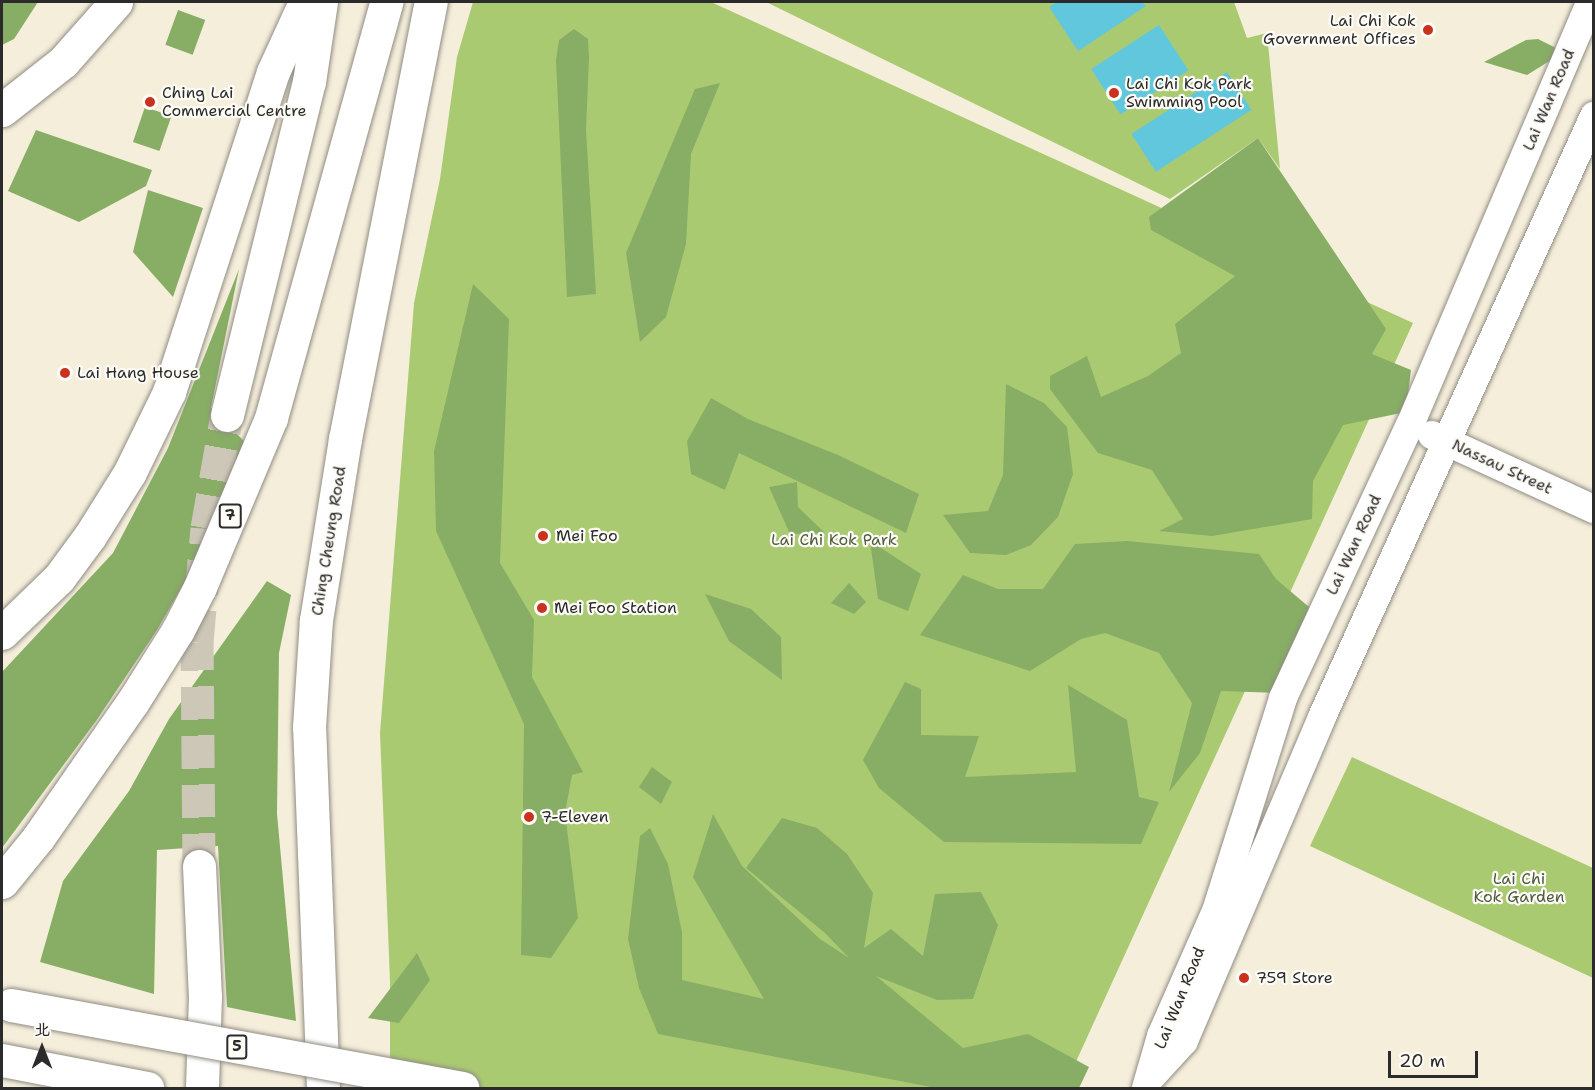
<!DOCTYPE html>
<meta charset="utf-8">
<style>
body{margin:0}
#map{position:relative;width:1595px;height:1090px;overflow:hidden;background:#f5eedb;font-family:"Shantell Sans","LXGW WenKai TC",sans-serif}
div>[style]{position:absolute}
.green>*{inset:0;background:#aaca72}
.forest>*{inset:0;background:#87ae64;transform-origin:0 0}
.water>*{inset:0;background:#60c7dc;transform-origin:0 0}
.primary-tunnel>*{height:33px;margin-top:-16.5px;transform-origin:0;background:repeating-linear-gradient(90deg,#cdc7b8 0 33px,transparent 0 49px)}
.roads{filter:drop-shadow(0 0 2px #908c83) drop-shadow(0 0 2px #908c83)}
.minor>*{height:28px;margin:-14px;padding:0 14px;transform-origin:14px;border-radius:14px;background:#fff}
.secondary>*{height:33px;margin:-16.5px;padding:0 16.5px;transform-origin:16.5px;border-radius:16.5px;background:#fff}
.primary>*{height:33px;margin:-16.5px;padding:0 16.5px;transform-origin:16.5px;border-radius:16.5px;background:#fff}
.trunk>*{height:33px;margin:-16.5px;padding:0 16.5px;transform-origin:16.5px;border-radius:16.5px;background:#fff}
.bridges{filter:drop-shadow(0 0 2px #908c83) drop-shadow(0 0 2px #908c83)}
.trunk-bridge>*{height:33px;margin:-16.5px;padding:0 16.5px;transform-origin:16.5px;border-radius:16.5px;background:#fff}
.dots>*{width:16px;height:16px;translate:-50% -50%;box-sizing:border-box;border:3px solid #fdfcf7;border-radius:50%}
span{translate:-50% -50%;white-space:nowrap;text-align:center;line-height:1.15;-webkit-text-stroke:4.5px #fdfcf7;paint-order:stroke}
.shield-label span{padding:2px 4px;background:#fdfcf7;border:2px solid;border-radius:4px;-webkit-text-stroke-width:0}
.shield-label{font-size:15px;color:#2b2b2b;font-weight:700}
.poi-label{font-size:16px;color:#2b2b2b}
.right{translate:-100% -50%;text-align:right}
.left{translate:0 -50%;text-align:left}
.street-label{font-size:16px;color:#2b2b2b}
.park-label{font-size:16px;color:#515b40}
.frame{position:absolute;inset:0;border:3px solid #2b2b2b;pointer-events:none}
.north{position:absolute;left:12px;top:1018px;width:60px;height:60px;-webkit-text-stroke:4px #fdfcf7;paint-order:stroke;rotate:0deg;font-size:16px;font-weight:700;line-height:24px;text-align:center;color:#2b2b2b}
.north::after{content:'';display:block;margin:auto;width:21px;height:27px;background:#2b2b2b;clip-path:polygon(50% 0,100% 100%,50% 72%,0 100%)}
.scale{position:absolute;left:1388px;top:1051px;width:90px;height:27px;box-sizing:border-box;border:3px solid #2b2b2b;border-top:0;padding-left:8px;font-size:18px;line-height:21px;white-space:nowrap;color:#2b2b2b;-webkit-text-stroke:4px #fdfcf7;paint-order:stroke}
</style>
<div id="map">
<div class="green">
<i style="clip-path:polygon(473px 2px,711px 2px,1413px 323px,1064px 1088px,390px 1088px,390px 981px,380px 733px,414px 303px,440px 179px,457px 57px)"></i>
<i style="clip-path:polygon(766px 2px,1234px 2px,1247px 38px,1267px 33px,1280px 169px,1258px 138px,1170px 199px)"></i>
<i style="clip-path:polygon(1352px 757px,1593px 868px,1593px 978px,1310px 846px)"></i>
</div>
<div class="forest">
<i style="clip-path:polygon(2px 2px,38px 2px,14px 39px,2px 45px)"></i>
<i style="left:178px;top:10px;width:29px;height:37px;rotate:20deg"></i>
<i style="clip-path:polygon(574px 29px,588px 39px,589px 58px,586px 130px,596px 294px,567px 297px,556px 60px,559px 40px)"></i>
<i style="clip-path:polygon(1538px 39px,1564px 52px,1527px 75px,1484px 62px,1526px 40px)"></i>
<i style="clip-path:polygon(720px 83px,691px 154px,686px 244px,666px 317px,640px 342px,626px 253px,695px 89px)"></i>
<i style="left:145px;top:107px;width:28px;height:37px;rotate:19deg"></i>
<i style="clip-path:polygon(36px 130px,152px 170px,146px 186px,79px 222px,8px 191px)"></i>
<i style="clip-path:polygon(1258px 138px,1386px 329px,1372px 354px,1411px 370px,1406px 412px,1343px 425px,1313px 481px,1312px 519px,1212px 536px,1159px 531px,1183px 519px,1152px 470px,1098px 453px,1050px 389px,1050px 376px,1087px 356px,1101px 397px,1148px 376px,1181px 353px,1175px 324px,1235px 276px,1151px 230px,1149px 217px)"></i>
<i style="clip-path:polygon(148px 190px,203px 208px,173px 297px,133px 252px)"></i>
<i style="clip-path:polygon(239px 269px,211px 408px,249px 446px,199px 557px,157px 630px,96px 721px,2px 848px,2px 672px,113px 553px,168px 448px)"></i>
<i style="clip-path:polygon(473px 284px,509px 319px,500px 563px,534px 620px,532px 677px,583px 772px,572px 775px,565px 813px,578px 918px,551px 958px,521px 955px,524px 724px,436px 531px,434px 451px)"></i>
<i style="clip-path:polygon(1006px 384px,1044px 403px,1067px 427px,1073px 474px,1058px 517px,1031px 545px,1006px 555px,970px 553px,943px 515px,988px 511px,1003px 475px)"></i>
<i style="clip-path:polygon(711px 398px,748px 419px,838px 455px,919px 494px,906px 533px,739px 453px,725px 490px,691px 474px,687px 441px)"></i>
<i style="clip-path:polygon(797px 482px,798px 507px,825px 533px,790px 534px,769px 487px)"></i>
<i style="clip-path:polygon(870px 541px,921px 574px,908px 611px,878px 599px)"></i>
<i style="clip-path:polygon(1127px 541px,1259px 554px,1276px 579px,1322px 618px,1280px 693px,1221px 691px,1200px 753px,1169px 792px,1192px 703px,1159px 653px,1105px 633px,1081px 639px,1030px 671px,920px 635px,963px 575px,998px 589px,1043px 589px,1075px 544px)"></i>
<i style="clip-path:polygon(267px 581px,291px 595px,279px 653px,277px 814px,296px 1021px,227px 1007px,218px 846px,157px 850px,154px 994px,40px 962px,63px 881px,129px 791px,169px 719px)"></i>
<i style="clip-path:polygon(849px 583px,866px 602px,854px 614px,831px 603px)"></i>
<i style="clip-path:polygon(705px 594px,751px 609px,781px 637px,782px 680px,729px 641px)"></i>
<i style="clip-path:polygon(905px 682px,921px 689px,921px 735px,979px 736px,965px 777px,1076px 772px,1068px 685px,1127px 720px,1139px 797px,1159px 802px,1141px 844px,944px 842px,879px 788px,863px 760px)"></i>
<i style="clip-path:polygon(652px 767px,672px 782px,661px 804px,639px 787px)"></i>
<i style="clip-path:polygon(713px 814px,742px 866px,820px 939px,849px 958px,825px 933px,746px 868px,782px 818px,817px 828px,847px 854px,873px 893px,864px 948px,891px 929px,923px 956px,935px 894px,981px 892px,998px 925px,973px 999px,937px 1000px,876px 976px,963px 1048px,1028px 1034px,1089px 1067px,1079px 1088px,936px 1088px,658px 1034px,639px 988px,628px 939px,640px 836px,650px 828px,668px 864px,682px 932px,682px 980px,764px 999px,693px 877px)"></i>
<i style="clip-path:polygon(417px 953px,430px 980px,399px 1023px,368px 1018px)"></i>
</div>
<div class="water">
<i style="clip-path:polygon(1057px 2px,1142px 2px,1146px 6px,1078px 51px,1049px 7px)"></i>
<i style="left:1159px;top:25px;width:54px;height:81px;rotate:57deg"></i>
<i style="left:1227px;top:72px;width:45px;height:114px;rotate:57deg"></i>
</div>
<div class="primary-tunnel">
<i style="left:199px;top:866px;width:224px;rotate:-90.5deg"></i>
<i style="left:197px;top:642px;width:114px;rotate:-85deg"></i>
<i style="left:207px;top:528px;width:115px;rotate:-80deg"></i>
</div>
<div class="roads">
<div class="minor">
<i style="left:1432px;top:435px;width:178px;rotate:24.6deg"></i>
<i style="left:1152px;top:1076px;width:47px;rotate:-47.6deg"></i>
<i style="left:1184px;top:1041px;width:352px;rotate:-66.9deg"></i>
<i style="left:1322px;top:717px;width:660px;rotate:-65.65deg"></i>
<i style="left:1146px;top:1088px;width:54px;rotate:-73.9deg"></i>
<i style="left:1161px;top:1036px;width:137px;rotate:-66.3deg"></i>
<i style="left:1216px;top:911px;width:223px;rotate:-72.5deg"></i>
<i style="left:1283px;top:698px;width:301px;rotate:-65.1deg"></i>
<i style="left:1410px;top:425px;width:460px;rotate:-66.9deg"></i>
</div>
<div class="secondary">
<i style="left:2px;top:110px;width:78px;rotate:-38.2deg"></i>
<i style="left:63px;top:62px;width:80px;rotate:-48.5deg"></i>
</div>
<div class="primary">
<i style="left:227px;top:415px;width:343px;rotate:-76.2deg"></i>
<i style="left:309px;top:82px;width:81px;rotate:-81.5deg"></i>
<i style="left:199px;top:866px;width:130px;rotate:87.4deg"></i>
<i style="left:205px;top:996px;width:92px;rotate:91.9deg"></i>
<i style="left:323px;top:1088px;width:361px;rotate:-92.2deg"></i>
<i style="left:309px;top:727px;width:107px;rotate:-86.3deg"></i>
<i style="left:316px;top:620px;width:183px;rotate:-80.9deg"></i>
<i style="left:345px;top:439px;width:445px;rotate:-78.9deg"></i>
</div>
<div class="trunk">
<i style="left:2px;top:633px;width:79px;rotate:-44deg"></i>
<i style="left:59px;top:578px;width:52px;rotate:-53.6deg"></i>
<i style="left:90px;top:536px;width:75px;rotate:-58deg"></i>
<i style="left:130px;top:472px;width:89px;rotate:-64deg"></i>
<i style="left:169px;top:392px;width:336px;rotate:-72deg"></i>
<i style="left:273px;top:72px;width:77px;rotate:-65.4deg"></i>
<i style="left:2px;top:882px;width:57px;rotate:-50.7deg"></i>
<i style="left:38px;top:838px;width:165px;rotate:-55.2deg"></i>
<i style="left:132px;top:703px;width:86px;rotate:-57.8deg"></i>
<i style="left:178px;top:630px;width:48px;rotate:-62.9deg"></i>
<i style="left:200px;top:587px;width:183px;rotate:-67.2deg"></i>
<i style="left:271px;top:418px;width:432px;rotate:-74.5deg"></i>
<i style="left:2px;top:1060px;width:148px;rotate:10.9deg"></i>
</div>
</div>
<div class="bridges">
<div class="trunk-bridge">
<i style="left:11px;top:1005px;width:459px;rotate:10.4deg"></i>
</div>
</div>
<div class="dots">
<i style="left:1428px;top:30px;background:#c8321e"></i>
<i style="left:1114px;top:93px;background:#c8321e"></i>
<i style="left:150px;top:102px;background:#c8321e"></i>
<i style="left:65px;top:373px;background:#c8321e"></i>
<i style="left:543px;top:536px;background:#c8321e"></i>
<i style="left:542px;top:608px;background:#c8321e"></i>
<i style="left:529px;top:817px;background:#c8321e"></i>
<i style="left:1244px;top:978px;background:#c8321e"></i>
</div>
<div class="shield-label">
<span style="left:230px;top:516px">7</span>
<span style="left:237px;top:1047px">5</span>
</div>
<div class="poi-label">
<span class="right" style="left:1416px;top:30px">Lai Chi Kok<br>Government Offices</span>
<span class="left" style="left:1126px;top:93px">Lai Chi Kok Park<br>Swimming Pool</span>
<span class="left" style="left:162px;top:102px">Ching Lai<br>Commercial Centre</span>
<span class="left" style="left:77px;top:373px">Lai Hang House</span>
<span class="left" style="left:556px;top:536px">Mei Foo</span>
<span class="left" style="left:554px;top:608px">Mei Foo Station</span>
<span class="left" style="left:541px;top:817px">7-Eleven</span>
<span class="left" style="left:1256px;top:978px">759 Store</span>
</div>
<div class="street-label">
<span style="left:1549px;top:100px;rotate:-67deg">Lai Wan Road</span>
<span style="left:1502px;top:467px;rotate:25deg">Nassau Street</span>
<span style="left:329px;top:541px;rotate:-81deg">Ching Cheung Road</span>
<span style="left:1354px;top:545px;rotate:-65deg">Lai Wan Road</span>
<span style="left:1180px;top:998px;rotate:-68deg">Lai Wan Road</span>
</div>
<div class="park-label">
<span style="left:834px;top:540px">Lai Chi Kok Park</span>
<span style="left:1519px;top:888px">Lai Chi<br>Kok Garden</span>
</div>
<div class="frame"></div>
<div class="north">北</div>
<div class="scale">20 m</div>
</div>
